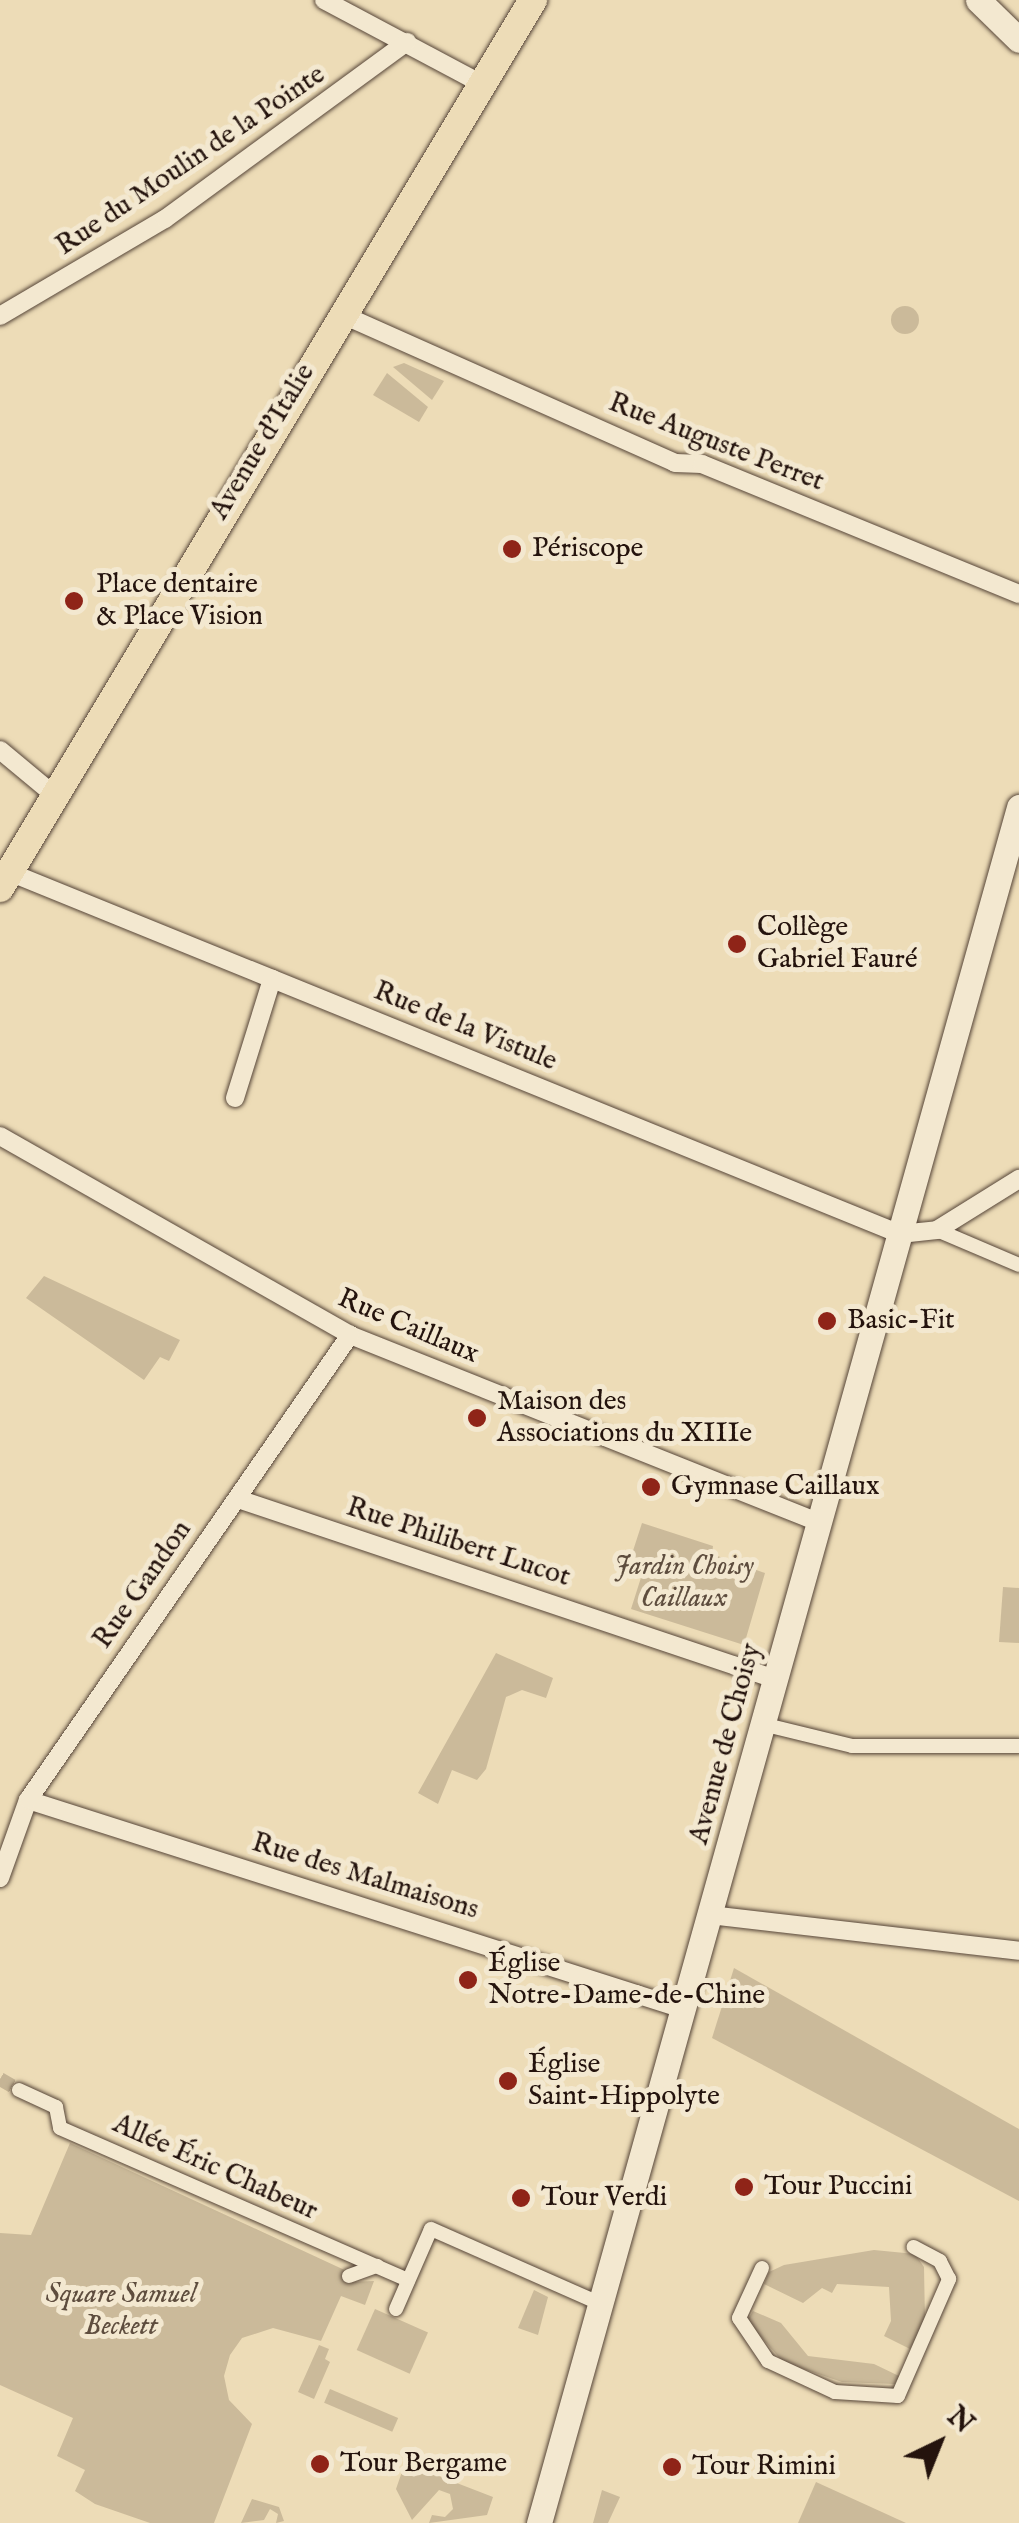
<!DOCTYPE html>
<meta charset="utf-8">
<style>
body{margin:0}
#map{position:relative;width:1019px;height:2523px;overflow:hidden;background:#eddcb7;font-family:"IM FELL English",serif}
div>[style]{position:absolute}
.green>*{inset:0;background:#cbba9a;transform-origin:0 0}
.round{border-radius:50%}
.pedestrian-tunnel>*{height:14px;margin-top:-7px;transform-origin:0;background:repeating-linear-gradient(90deg,#c5b495 0 14px,transparent 0 21px)}
.roads{filter:drop-shadow(0 0 2px #564538) drop-shadow(0 0 2px #564538)}
.pedestrian>*{height:14px;margin:-7px;padding:0 7px;transform-origin:7px;border-radius:7px;background:#f3e8d0}
.minor>*{height:18px;margin:-9px;padding:0 9px;transform-origin:9px;border-radius:9px;background:#f3e8d0}
.secondary>*{height:25px;margin:-12.5px;padding:0 12.5px;transform-origin:12.5px;border-radius:12.5px;background:#f3e8d0}
.primary>*{height:28px;margin:-14px;padding:0 14px;transform-origin:14px;border-radius:14px;background:#eddcb7}
.dots>*{width:28px;height:28px;translate:-50% -50%;box-sizing:border-box;border:5px solid #f3e8d0;border-radius:50%}
span{translate:-50% -50%;white-space:nowrap;text-align:center;line-height:1.15;-webkit-text-stroke:10px #f3e8d0;paint-order:stroke}
.street-label{font-size:28px;color:#24130d}
.poi-label{font-size:28px;color:#24130d}
.left{translate:0 -50%;text-align:left}
.park-label{font-size:28px;color:#5e4d3e;font-style:italic}
.north{position:absolute;left:889px;top:2393px;width:100px;height:100px;-webkit-text-stroke:8px #f3e8d0;paint-order:stroke;rotate:43deg;font-size:28px;font-weight:700;line-height:40px;text-align:center;color:#24130d}
.north::after{content:'';display:block;margin:auto;width:35px;height:45px;background:#24130d;clip-path:polygon(50% 0,100% 100%,50% 72%,0 100%)}
</style>
<div id="map">
<div class="green">
<i class="round" style="left:891px;top:306px;width:28px;height:28px"></i>
<i style="clip-path:polygon(404px 363px,444px 381px,432px 400px,393px 367px)"></i>
<i style="clip-path:polygon(387px 373px,428px 407px,419px 422px,373px 395px)"></i>
<i style="clip-path:polygon(44px 1276px,180px 1340px,169px 1361px,160px 1357px,144px 1380px,26px 1298px)"></i>
<i style="clip-path:polygon(642px 1523px,713px 1546px,712px 1554px,765px 1573px,744px 1645px,631px 1609px,645px 1565px,630px 1560px)"></i>
<i style="clip-path:polygon(1003px 1587px,1019px 1588px,1019px 1643px,999px 1642px)"></i>
<i style="clip-path:polygon(496px 1653px,553px 1678px,546px 1698px,522px 1690px,506px 1697px,486px 1769px,477px 1780px,452px 1770px,438px 1804px,418px 1793px)"></i>
<i style="clip-path:polygon(734px 1968px,1019px 2129px,1019px 2201px,712px 2038px)"></i>
<i style="clip-path:polygon(70px 2143px,351px 2273px,348px 2282px,374px 2281px,365px 2305px,341px 2296px,321px 2341px,273px 2328px,242px 2338px,230px 2355px,224px 2376px,229px 2400px,252px 2424px,214px 2523px,150px 2523px,95px 2504px,75px 2491px,85px 2470px,57px 2456px,73px 2418px,0 2385px,0 2233px,31px 2235px)"></i>
<i style="clip-path:polygon(874px 2250px,915px 2254px,924px 2267px,925px 2321px,910px 2349px,884px 2336px,891px 2321px,889px 2287px,837px 2284px,832px 2293px,822px 2288px,803px 2303px,764px 2284px,769px 2272px,784px 2265px)"></i>
<i style="clip-path:polygon(534px 2290px,548px 2297px,538px 2335px,518px 2328px)"></i>
<i style="left:375px;top:2309px;width:58px;height:45px;rotate:24deg"></i>
<i style="clip-path:polygon(753px 2311px,781px 2323px,808px 2356px,874px 2364px,899px 2376px,895px 2384px,842px 2382px,783px 2362px,747px 2321px)"></i>
<i style="clip-path:polygon(319px 2345px,329px 2349px,325px 2359px,330px 2362px,314px 2399px,298px 2392px)"></i>
<i style="left:330px;top:2389px;width:74px;height:15px;rotate:23deg"></i>
<i style="clip-path:polygon(405px 2463px,493px 2497px,487px 2515px,429px 2523px,432px 2515px,445px 2517px,453px 2509px,450px 2494px,439px 2490px,412px 2520px,396px 2489px)"></i>
<i style="clip-path:polygon(816px 2482px,906px 2523px,798px 2523px)"></i>
<i style="clip-path:polygon(602px 2490px,620px 2497px,608px 2523px,593px 2523px)"></i>
<i style="clip-path:polygon(252px 2499px,279px 2507px,284px 2521px,276px 2523px,278px 2514px,270px 2509px,264px 2520px,241px 2523px)"></i>
</div>
<div class="pedestrian-tunnel">
<i style="left:0;top:2079px;width:22px;rotate:30deg"></i>
</div>
<div class="roads">
<div class="pedestrian">
<i style="left:937px;top:1230px;width:89px;rotate:23.1deg"></i>
<i style="left:762px;top:1724px;width:93px;rotate:13.7deg"></i>
<i style="left:852px;top:1746px;width:167px"></i>
<i style="left:19px;top:2090px;width:41px;rotate:24.7deg"></i>
<i style="left:56px;top:2107px;width:21px;rotate:79deg"></i>
<i style="left:60px;top:2128px;width:380px;rotate:23.6deg"></i>
<i style="left:762px;top:2268px;width:55px;rotate:114.7deg"></i>
<i style="left:739px;top:2318px;width:52px;rotate:56deg"></i>
<i style="left:768px;top:2361px;width:74px;rotate:24.8deg"></i>
<i style="left:835px;top:2392px;width:63px;rotate:3.6deg"></i>
<i style="left:898px;top:2396px;width:128px;rotate:-66.4deg"></i>
<i style="left:949px;top:2279px;width:20px;rotate:-117deg"></i>
<i style="left:940px;top:2261px;width:30px;rotate:-152deg"></i>
<i style="left:349px;top:2276px;width:30px;rotate:-20deg"></i>
<i style="left:396px;top:2309px;width:87px;rotate:-66.4deg"></i>
<i style="left:431px;top:2229px;width:186px;rotate:23.8deg"></i>
</div>
<div class="minor">
<i style="left:324px;top:0;width:177px;rotate:28deg"></i>
<i style="left:341px;top:314px;width:366px;rotate:24deg"></i>
<i style="left:675px;top:463px;width:27px;rotate:2deg"></i>
<i style="left:702px;top:464px;width:343px;rotate:22.3deg"></i>
<i style="left:0;top:316px;width:191px;rotate:-30.5deg"></i>
<i style="left:165px;top:219px;width:300px;rotate:-36.2deg"></i>
<i style="left:0;top:750px;width:69px;rotate:39.7deg"></i>
<i style="left:9px;top:872px;width:962px;rotate:22.11deg"></i>
<i style="left:900px;top:1234px;width:37px;rotate:-6deg"></i>
<i style="left:937px;top:1230px;width:97px;rotate:-31.9deg"></i>
<i style="left:235px;top:1098px;width:125px;rotate:-72.7deg"></i>
<i style="left:0;top:1136px;width:403px;rotate:29.6deg"></i>
<i style="left:350px;top:1335px;width:504px;rotate:21.78deg"></i>
<i style="left:238px;top:1499px;width:566px;rotate:18.53deg"></i>
<i style="left:28px;top:1800px;width:688px;rotate:17.7deg"></i>
<i style="left:0;top:1878px;width:83px;rotate:-70.3deg"></i>
<i style="left:28px;top:1800px;width:566px;rotate:-55.3deg"></i>
<i style="left:710px;top:1915px;width:311px;rotate:6.6deg"></i>
</div>
<div class="secondary">
<i style="left:978px;top:0;width:57px;rotate:44.3deg"></i>
<i style="left:539px;top:2523px;width:1782px;rotate:-74.37deg"></i>
</div>
<div class="primary">
<i style="left:0;top:888px;width:1036px;rotate:-59.03deg"></i>
</div>
</div>
<div class="dots">
<i style="left:512px;top:549px;background:#8f2418"></i>
<i style="left:74px;top:601px;background:#8f2418"></i>
<i style="left:737px;top:944px;background:#8f2418"></i>
<i style="left:827px;top:1321px;background:#8f2418"></i>
<i style="left:477px;top:1418px;background:#8f2418"></i>
<i style="left:651px;top:1487px;background:#8f2418"></i>
<i style="left:468px;top:1980px;background:#8f2418"></i>
<i style="left:508px;top:2081px;background:#8f2418"></i>
<i style="left:744px;top:2187px;background:#8f2418"></i>
<i style="left:521px;top:2198px;background:#8f2418"></i>
<i style="left:320px;top:2464px;background:#8f2418"></i>
<i style="left:672px;top:2467px;background:#8f2418"></i>
</div>
<div class="street-label">
<span style="left:191px;top:161px;rotate:-34deg">Rue du Moulin de la Pointe</span>
<span style="left:263px;top:442px;rotate:-59deg">Avenue d'Italie</span>
<span style="left:716px;top:443px;rotate:21deg">Rue Auguste Perret</span>
<span style="left:465px;top:1027px;rotate:22deg">Rue de la Vistule</span>
<span style="left:408px;top:1327px;rotate:23deg">Rue Caillaux</span>
<span style="left:458px;top:1543px;rotate:18deg">Rue Philibert Lucot</span>
<span style="left:143px;top:1585px;rotate:-55deg">Rue Gandon</span>
<span style="left:726px;top:1744px;rotate:-75deg">Avenue de Choisy</span>
<span style="left:365px;top:1877px;rotate:17deg">Rue des Malmaisons</span>
<span style="left:215px;top:2168px;rotate:24deg">Allée Éric Chabeur</span>
</div>
<div class="poi-label">
<span class="left" style="left:532px;top:549px">Périscope</span>
<span class="left" style="left:96px;top:601px">Place dentaire<br>&amp; Place Vision</span>
<span class="left" style="left:757px;top:944px">Collège<br>Gabriel Fauré</span>
<span class="left" style="left:847px;top:1321px">Basic-Fit</span>
<span class="left" style="left:497px;top:1418px">Maison des<br>Associations du XIIIe</span>
<span class="left" style="left:671px;top:1487px">Gymnase Caillaux</span>
<span class="left" style="left:488px;top:1980px">Église<br>Notre-Dame-de-Chine</span>
<span class="left" style="left:528px;top:2081px">Église<br>Saint-Hippolyte</span>
<span class="left" style="left:764px;top:2187px">Tour Puccini</span>
<span class="left" style="left:541px;top:2198px">Tour Verdi</span>
<span class="left" style="left:340px;top:2464px">Tour Bergame</span>
<span class="left" style="left:692px;top:2467px">Tour Rimini</span>
</div>
<div class="park-label">
<span style="left:684px;top:1583px">Jardin Choisy<br>Caillaux</span>
<span style="left:121px;top:2311px">Square Samuel<br>Beckett</span>
</div>
<div class="north">N</div>
</div>
